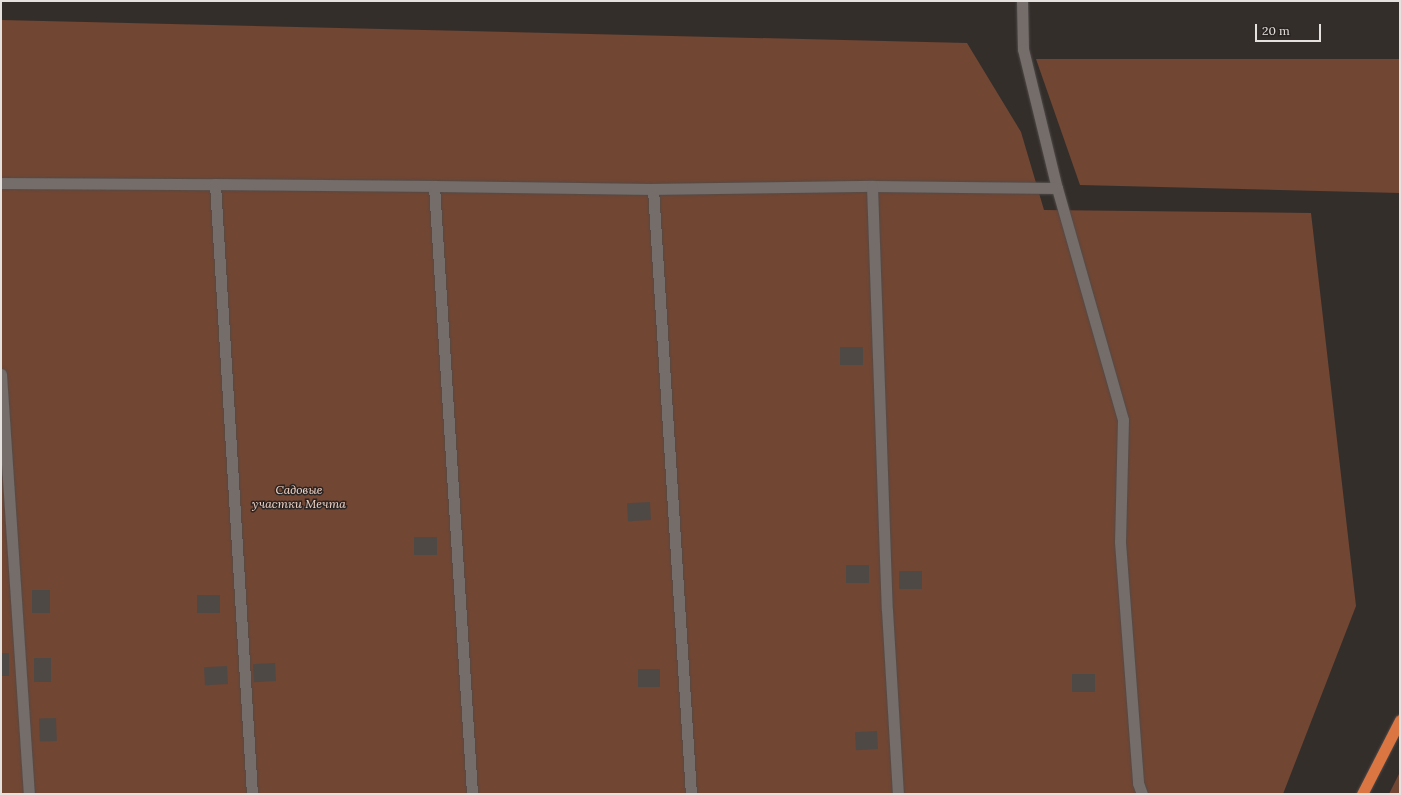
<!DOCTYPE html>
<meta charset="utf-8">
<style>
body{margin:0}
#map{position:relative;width:1401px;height:795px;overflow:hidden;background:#342e2b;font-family:Lora,serif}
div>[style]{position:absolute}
.green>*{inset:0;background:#714633}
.building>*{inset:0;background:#4f4946;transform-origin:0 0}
.roads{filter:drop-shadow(0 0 1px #504b49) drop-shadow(0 0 1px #504b49)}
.service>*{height:11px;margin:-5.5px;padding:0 5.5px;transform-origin:5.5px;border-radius:5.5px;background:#746d6a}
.trunk>*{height:11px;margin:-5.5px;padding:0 5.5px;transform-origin:5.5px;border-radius:5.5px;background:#db7642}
span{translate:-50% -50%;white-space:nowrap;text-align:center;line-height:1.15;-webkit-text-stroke:3px #2a2422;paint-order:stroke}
.park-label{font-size:12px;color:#f5d7c9;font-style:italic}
.frame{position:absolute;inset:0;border:2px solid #e5e1df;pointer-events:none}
.scale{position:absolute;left:1255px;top:24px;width:66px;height:18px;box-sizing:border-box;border:2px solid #e5e1df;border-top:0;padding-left:5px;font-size:12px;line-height:14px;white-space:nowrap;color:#e5e1df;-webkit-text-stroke:3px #2a2422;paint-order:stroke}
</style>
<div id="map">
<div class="green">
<i style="clip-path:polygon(1px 20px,967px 43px,1021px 132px,1044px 210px,1311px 213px,1356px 606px,1283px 794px,1px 794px)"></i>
<i style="clip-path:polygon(1036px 59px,1400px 59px,1400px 193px,1080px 185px)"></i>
<i style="clip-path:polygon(1400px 772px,1400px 794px,1389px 794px)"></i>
</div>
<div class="building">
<i style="left:840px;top:347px;width:23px;height:18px"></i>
<i style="left:650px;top:502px;width:18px;height:23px;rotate:87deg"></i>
<i style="left:414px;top:537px;width:23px;height:18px"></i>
<i style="left:869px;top:565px;width:18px;height:23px;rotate:90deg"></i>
<i style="left:899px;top:571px;width:23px;height:18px"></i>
<i style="left:32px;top:590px;width:18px;height:23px"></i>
<i style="left:197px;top:595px;width:23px;height:18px"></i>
<i style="left:9px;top:653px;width:23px;height:8px;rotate:90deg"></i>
<i style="left:34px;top:658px;width:17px;height:24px"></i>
<i style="left:275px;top:663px;width:18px;height:22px;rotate:87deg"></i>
<i style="left:227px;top:666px;width:18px;height:23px;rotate:87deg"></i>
<i style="left:638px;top:669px;width:22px;height:18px"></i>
<i style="left:1095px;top:674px;width:18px;height:23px;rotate:90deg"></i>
<i style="left:56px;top:718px;width:23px;height:17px;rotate:88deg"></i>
<i style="left:877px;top:731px;width:18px;height:22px;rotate:87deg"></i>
</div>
<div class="roads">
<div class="service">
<i style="left:1022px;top:1px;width:48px;rotate:88.8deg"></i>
<i style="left:1023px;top:49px;width:143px;rotate:76.3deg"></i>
<i style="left:1057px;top:188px;width:241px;rotate:74.1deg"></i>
<i style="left:1123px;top:420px;width:122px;rotate:91.4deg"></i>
<i style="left:1120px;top:542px;width:242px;rotate:85.7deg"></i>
<i style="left:1138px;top:783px;width:12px;rotate:70deg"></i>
<i style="left:1px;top:183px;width:214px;rotate:0.3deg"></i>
<i style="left:215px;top:184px;width:611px;rotate:86.53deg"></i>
<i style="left:215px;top:184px;width:219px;rotate:0.5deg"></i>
<i style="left:434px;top:186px;width:609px;rotate:86.42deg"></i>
<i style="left:434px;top:186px;width:219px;rotate:0.8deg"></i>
<i style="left:653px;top:189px;width:606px;rotate:86.41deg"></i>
<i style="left:872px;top:186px;width:185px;rotate:0.6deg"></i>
<i style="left:653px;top:189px;width:219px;rotate:-0.8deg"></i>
<i style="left:872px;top:186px;width:424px;rotate:88deg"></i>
<i style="left:887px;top:610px;width:184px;rotate:86.6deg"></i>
<i style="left:1px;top:374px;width:421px;rotate:86.2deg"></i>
</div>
<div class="trunk">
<i style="left:1362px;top:794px;width:83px;rotate:-62.8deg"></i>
</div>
</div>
<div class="park-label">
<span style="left:299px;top:497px">Садовые<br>участки Мечта</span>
</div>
<div class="frame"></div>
<div class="scale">20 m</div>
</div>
